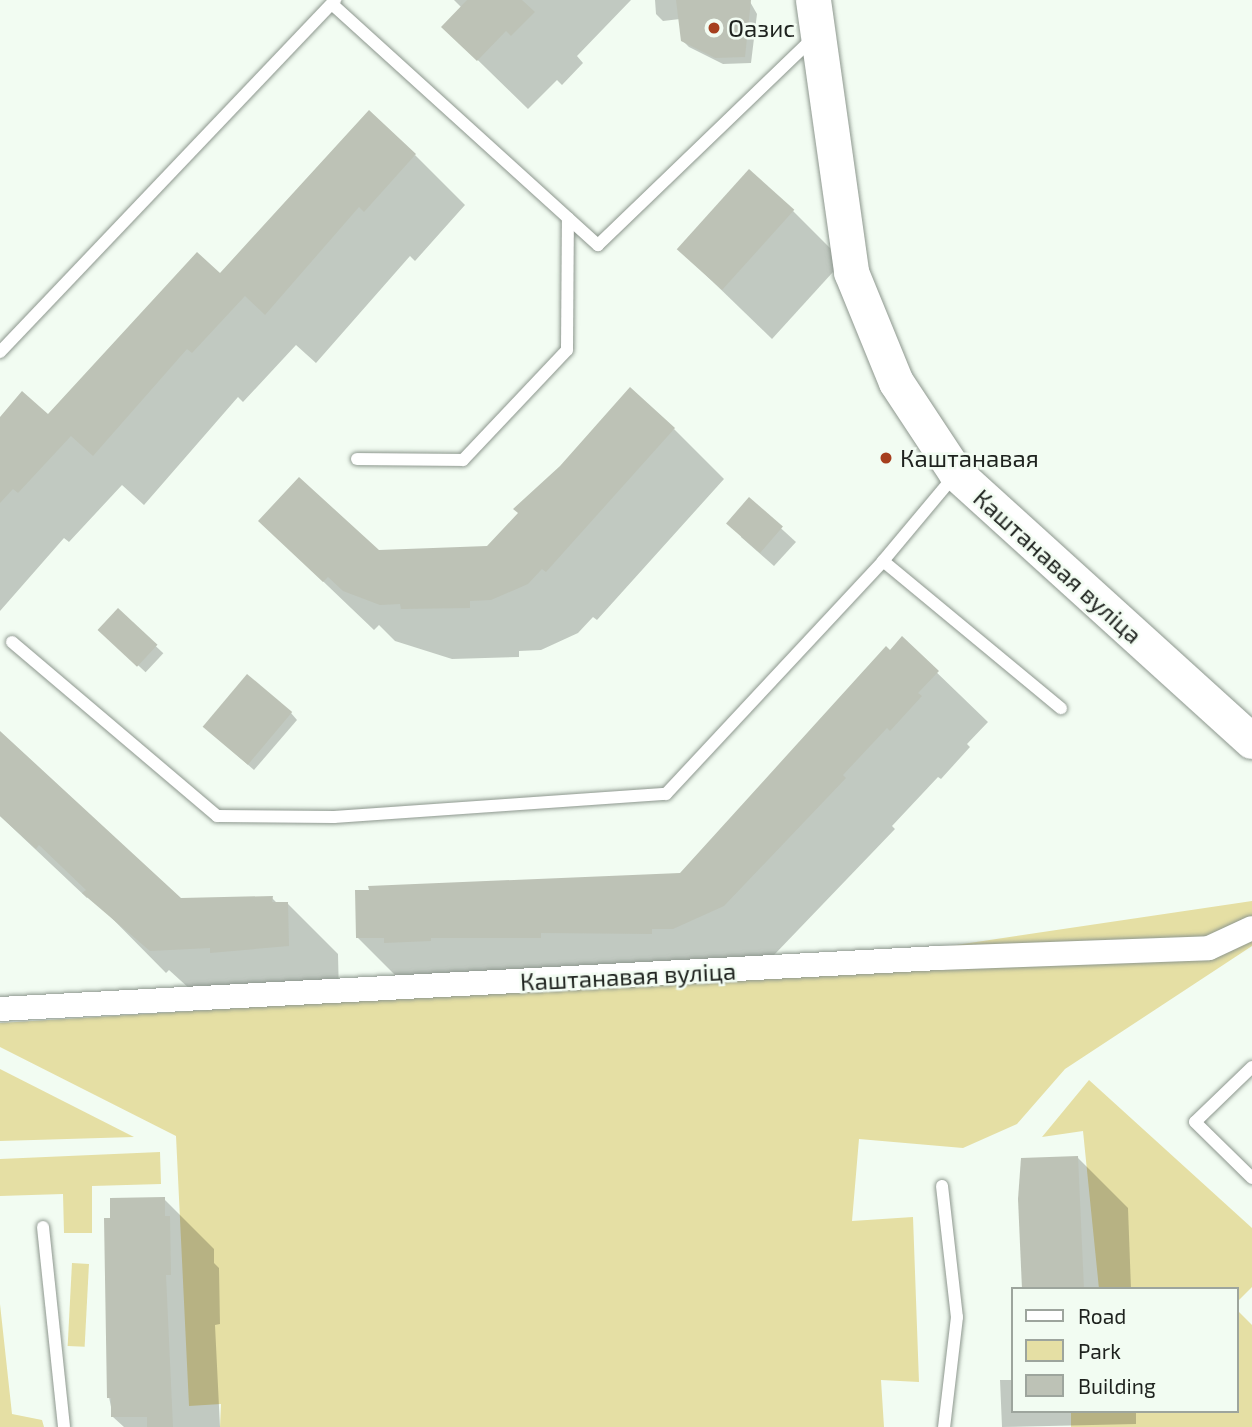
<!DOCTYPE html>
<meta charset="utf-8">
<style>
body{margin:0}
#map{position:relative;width:1252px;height:1427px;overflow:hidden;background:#f2fcf2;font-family:"Exo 2",sans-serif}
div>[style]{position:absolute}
.green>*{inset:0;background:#e5dfa4;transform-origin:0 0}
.shadow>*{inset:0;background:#0003;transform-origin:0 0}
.building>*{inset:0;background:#bdc2b6;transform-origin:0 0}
.roads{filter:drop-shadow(0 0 2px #8d978e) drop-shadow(0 0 2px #8d978e)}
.lane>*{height:12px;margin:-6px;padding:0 6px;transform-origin:6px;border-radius:6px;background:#fff}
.street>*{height:24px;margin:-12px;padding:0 12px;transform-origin:12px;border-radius:12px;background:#fff}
.secondary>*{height:35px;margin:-17.5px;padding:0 17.5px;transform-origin:17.5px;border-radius:17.5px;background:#fff}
.dots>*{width:19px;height:19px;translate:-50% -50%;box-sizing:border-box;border:4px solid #f2fcf2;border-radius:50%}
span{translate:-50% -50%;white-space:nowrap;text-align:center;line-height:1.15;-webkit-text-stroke:5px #f2fcf2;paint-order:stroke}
.poi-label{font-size:24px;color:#1e221e}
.left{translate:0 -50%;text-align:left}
.street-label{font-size:24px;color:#1e221e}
.legend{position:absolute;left:1011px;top:1287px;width:228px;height:126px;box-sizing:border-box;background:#f2fcf2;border:2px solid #9da59d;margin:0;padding:9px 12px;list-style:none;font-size:21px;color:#1e221e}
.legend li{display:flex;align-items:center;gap:14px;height:35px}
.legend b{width:35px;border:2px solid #9da59d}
</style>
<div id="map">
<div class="green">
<i style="clip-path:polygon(1252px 901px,1252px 946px,1065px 1069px,1017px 1124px,963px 1148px,859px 1139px,852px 1221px,913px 1217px,919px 1382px,881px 1380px,884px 1427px,220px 1427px,221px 1404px,189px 1406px,176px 1136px,0 1047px,0 1023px,741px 977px)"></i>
<i style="clip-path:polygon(0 1069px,134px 1137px,0 1141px)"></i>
<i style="clip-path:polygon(1089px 1080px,1252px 1228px,1252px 1287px,1236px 1303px,1236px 1289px,1099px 1289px,1083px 1131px,1042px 1137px)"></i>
<i style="clip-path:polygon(160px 1152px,161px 1184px,92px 1186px,92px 1233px,64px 1233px,63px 1194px,0 1196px,0 1159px)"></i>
<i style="left:72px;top:1263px;width:17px;height:83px;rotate:3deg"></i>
<i style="clip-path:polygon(0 1304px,12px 1414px,42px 1420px,44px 1427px,0 1427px)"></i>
<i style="clip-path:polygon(1236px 1309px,1252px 1325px,1252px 1427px,1071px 1427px,1071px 1411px,1236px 1411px)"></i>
</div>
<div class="shadow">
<i style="clip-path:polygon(454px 0,631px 0,577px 56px,583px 63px,562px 85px,557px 80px,528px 109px,444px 27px,462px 8px)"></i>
<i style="clip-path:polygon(655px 0,749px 0,757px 14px,751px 63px,723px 64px,689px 47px,682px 40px,680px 19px,663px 21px,656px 14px)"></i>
<i style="clip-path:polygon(415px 155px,465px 205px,415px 261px,410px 256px,316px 363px,296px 345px,243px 402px,238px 397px,144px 505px,122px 485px,69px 542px,64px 538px,0 611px,0 418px,48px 417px,220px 275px)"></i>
<i style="clip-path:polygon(793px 211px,843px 261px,772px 339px,680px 250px)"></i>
<i style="clip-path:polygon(674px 429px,724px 479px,597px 620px,593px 617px,578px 633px,541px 650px,519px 651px,519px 657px,452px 659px,395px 641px,379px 625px,374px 630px,260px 521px,378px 551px,488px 548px)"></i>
<i style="clip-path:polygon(749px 499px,796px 542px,774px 566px,741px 537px)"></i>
<i style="left:118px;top:611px;width:62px;height:26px;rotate:43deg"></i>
<i style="clip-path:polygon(902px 639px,988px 722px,967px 744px,970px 747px,941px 779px,938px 777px,892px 826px,895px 829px,774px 955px,408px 988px,358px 938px,681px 875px)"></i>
<i style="clip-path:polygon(291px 713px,297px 720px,254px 770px,215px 736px)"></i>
<i style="clip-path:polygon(0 734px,180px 899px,272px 898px,278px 904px,288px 904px,338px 954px,339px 995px,202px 1000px,169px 970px,166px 973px,89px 895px,87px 898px,0 816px)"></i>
<i style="clip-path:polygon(1078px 1158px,1128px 1208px,1131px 1289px,1023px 1289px)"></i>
<i style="clip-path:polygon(164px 1199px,214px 1249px,214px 1263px,219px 1268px,220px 1324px,215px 1325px,220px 1427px,124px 1427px,113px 1417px,109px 1397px)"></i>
<i style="clip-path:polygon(1000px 1380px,1012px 1380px,1012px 1411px,1136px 1411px,1136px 1424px,1002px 1427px)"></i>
</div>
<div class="building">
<i style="clip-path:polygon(467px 0,522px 0,535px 12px,511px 36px,506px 31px,477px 61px,441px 27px)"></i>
<i style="clip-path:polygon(676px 0,751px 0,745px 57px,715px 58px,681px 41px)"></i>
<i style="clip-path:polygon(369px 110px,416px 154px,364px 212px,359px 207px,265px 315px,245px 296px,192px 353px,187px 349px,93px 456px,71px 436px,18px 493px,13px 489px,0 503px,0 417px,22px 391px,48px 414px,197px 252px,220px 273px)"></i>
<i style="left:749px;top:169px;width:61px;height:108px;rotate:42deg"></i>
<i style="clip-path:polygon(630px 387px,675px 428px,546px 572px,542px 569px,528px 584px,491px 600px,470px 601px,470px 608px,401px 609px,400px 604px,380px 605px,343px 591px,328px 577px,323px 582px,258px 521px,299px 477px,379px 550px,487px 546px,518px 513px,513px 509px,560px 466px)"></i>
<i style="left:749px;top:497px;width:45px;height:35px;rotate:41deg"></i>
<i style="left:118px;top:608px;width:54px;height:30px;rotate:43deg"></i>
<i style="clip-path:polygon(902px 636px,939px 671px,918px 693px,922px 696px,890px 731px,887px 728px,843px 775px,846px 778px,724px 906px,673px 929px,652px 929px,652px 934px,541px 933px,541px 938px,431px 938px,431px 941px,384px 943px,384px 938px,356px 938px,355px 890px,369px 890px,368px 886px,680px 873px,886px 646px,890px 650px)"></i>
<i style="left:247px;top:674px;width:59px;height:69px;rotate:40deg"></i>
<i style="clip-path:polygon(0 731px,181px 898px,273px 896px,272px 902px,288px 902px,289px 946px,210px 953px,210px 948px,150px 951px,82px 893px,86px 890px,39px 845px,36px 849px,0 816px)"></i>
<i style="clip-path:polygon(1078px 1156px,1084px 1289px,1022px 1289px,1018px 1199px,1021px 1158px)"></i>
<i style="clip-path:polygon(165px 1197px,165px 1216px,170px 1216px,171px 1275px,166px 1275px,173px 1427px,147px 1427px,147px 1417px,111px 1417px,111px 1398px,107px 1398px,104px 1218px,110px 1218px,110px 1198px)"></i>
</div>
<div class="roads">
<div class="lane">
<i style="left:332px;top:4px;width:359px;rotate:42.2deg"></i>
<i style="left:598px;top:245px;width:298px;rotate:-43.9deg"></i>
<i style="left:0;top:352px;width:486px;rotate:-46.4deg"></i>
<i style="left:357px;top:459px;width:106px;rotate:0.5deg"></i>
<i style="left:463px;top:460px;width:151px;rotate:-46.6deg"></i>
<i style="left:567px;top:350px;width:132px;rotate:-89.6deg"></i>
<i style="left:883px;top:561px;width:231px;rotate:39.6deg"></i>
<i style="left:12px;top:642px;width:269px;rotate:40.3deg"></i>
<i style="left:217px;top:816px;width:117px;rotate:0.5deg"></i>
<i style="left:334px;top:817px;width:333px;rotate:-4deg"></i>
<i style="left:666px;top:794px;width:318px;rotate:-47deg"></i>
<i style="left:883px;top:561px;width:111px;rotate:-50.1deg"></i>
<i style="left:1252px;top:1067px;width:79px;rotate:136deg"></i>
<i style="left:1195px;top:1122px;width:80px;rotate:44.5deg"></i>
<i style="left:942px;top:1186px;width:132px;rotate:83.5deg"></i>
<i style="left:957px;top:1317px;width:111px;rotate:96.7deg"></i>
<i style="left:43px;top:1227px;width:201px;rotate:84deg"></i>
</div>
<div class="street">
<i style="left:0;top:1009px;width:941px;rotate:-3.11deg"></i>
<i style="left:940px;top:958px;width:269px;rotate:-2.1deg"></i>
<i style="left:1209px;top:948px;width:47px;rotate:-24.9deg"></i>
</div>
<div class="secondary">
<i style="left:813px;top:0;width:275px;rotate:82deg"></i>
<i style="left:851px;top:272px;width:119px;rotate:67.8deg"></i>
<i style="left:896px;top:382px;width:109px;rotate:56.6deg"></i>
<i style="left:956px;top:473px;width:399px;rotate:42.2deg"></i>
</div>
</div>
<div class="dots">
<i style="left:714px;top:28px;background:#a63f1e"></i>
<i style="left:886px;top:458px;background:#a63f1e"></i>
</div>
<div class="poi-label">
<span class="left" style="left:728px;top:28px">Оазис</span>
<span class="left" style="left:900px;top:458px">Каштанавая</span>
</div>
<div class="street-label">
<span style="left:1058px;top:566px;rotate:42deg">Каштанавая вуліца</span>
<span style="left:628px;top:976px;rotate:-3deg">Каштанавая вуліца</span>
</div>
<ul class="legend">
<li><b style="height:9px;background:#fff"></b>Road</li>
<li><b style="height:19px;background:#e5dfa4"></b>Park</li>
<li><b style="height:19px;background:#bdc2b6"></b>Building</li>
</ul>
</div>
